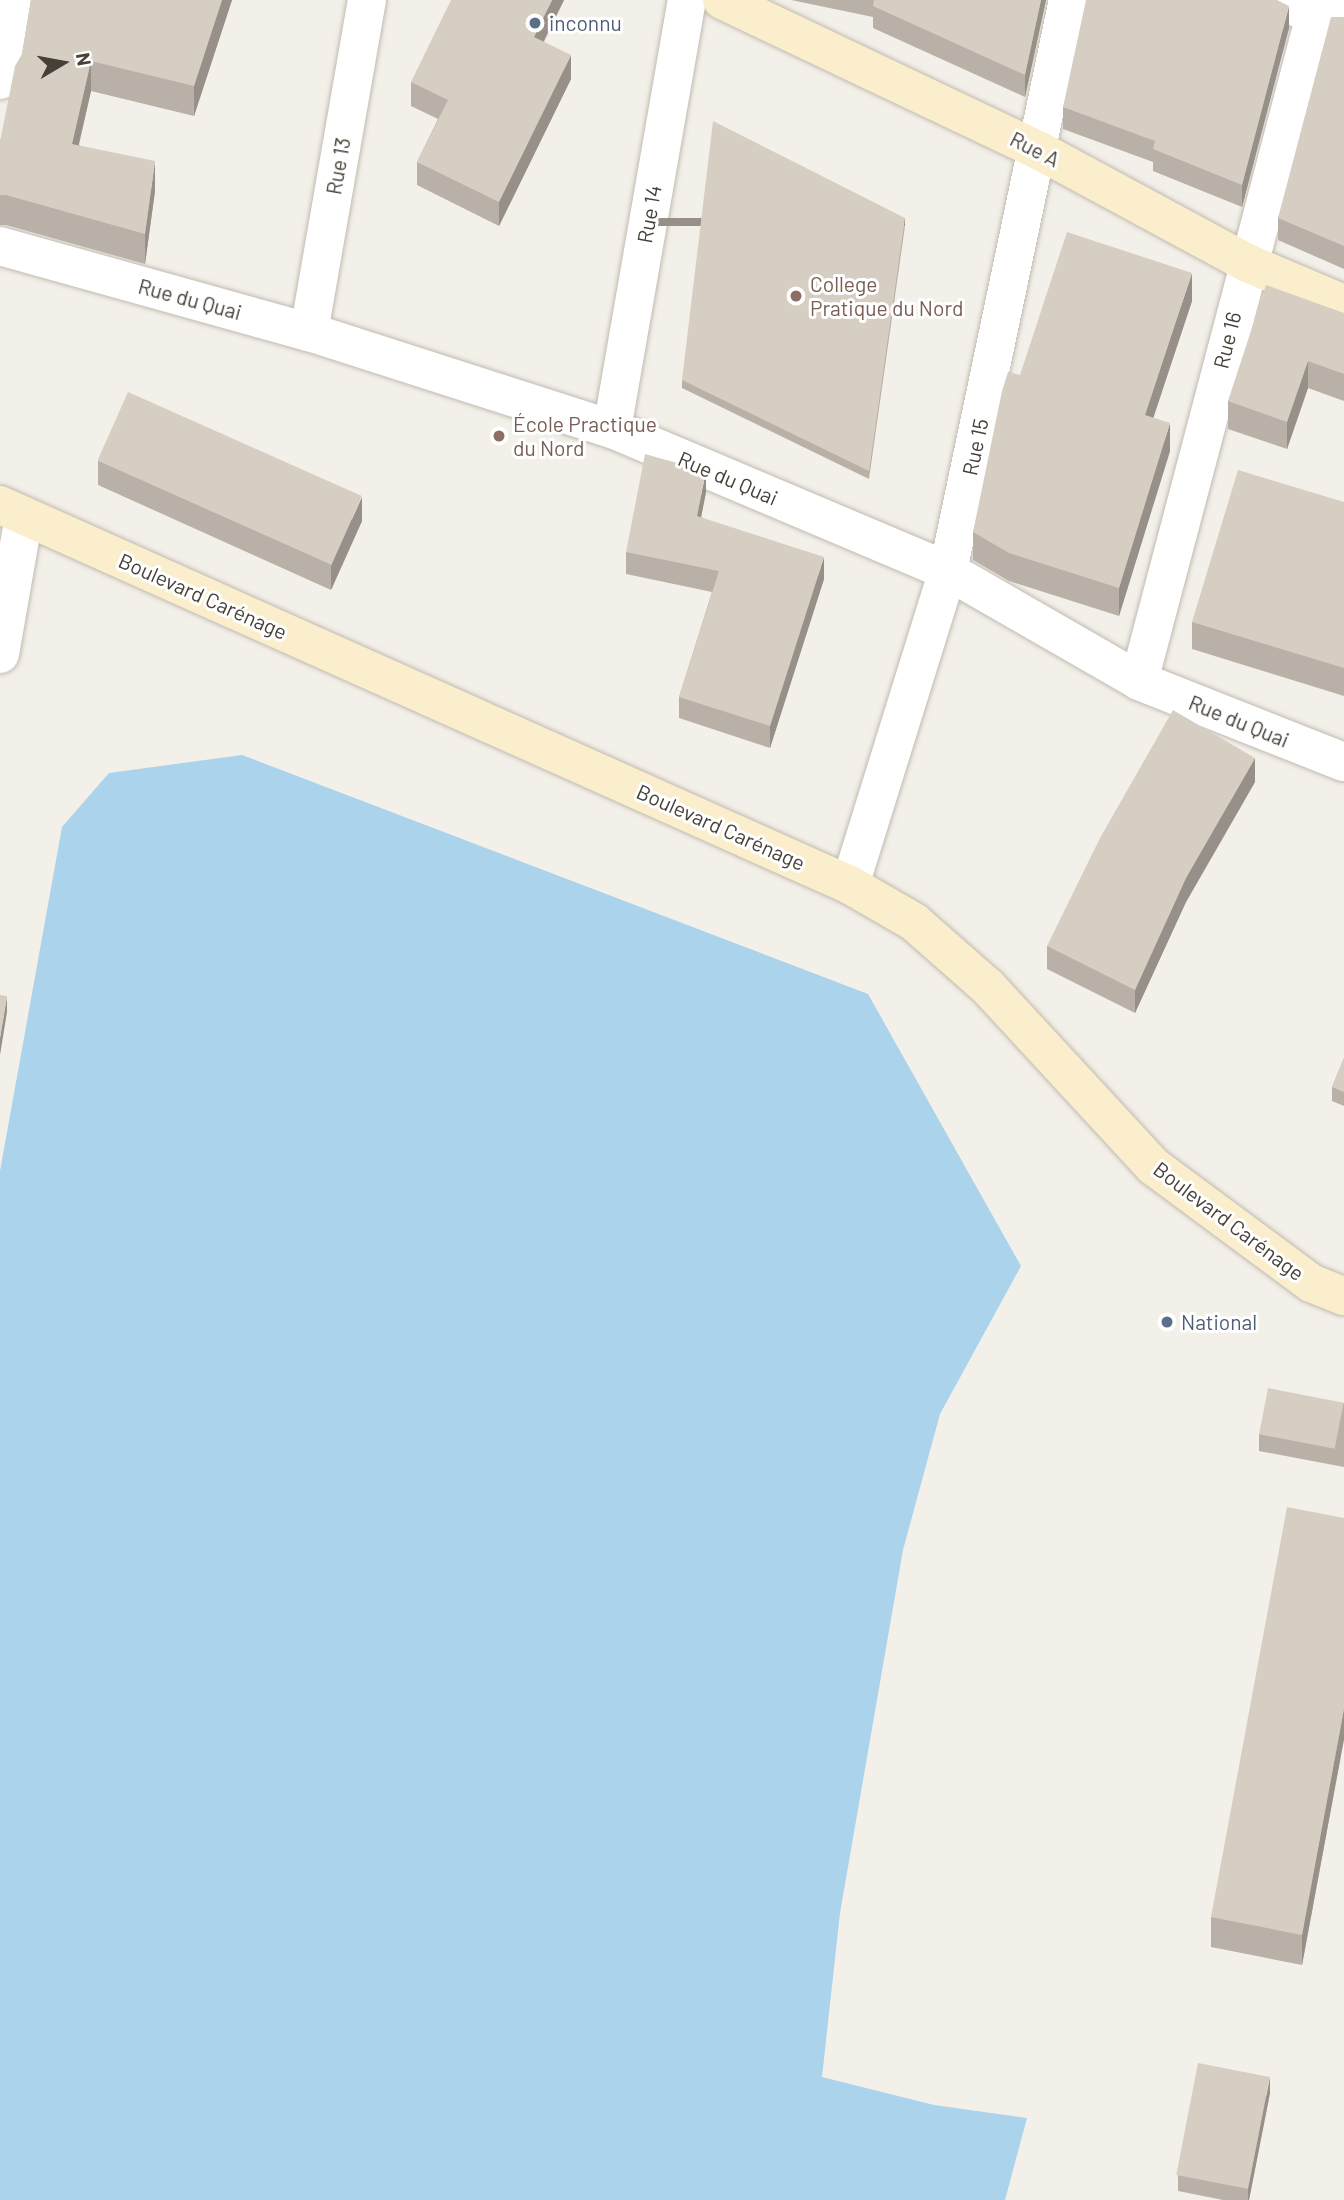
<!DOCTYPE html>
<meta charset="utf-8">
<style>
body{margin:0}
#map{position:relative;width:1344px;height:2200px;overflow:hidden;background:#f3f0e9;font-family:Barlow,sans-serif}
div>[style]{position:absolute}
.water>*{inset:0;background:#abd3eb}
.roads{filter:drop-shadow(0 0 2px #c1bab0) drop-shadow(0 0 2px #c1bab0)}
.street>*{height:38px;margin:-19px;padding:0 19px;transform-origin:19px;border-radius:19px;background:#fff}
.secondary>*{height:38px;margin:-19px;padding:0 19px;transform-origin:19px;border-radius:19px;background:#faeecc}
.wall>*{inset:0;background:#b9b1a8}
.shaded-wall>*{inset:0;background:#969088;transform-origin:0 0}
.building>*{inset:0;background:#d7cec3;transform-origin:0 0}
.dots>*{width:19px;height:19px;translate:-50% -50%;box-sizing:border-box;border:4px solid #fff;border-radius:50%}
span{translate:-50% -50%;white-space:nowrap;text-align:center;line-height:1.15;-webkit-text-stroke:6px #fff;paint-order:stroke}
.service-label{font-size:21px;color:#4e5e75}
.left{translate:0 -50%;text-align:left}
.street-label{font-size:21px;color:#464038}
.education-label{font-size:21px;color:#785e54}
.north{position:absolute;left:28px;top:28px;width:70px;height:70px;-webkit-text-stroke:5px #fff;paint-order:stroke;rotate:80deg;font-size:19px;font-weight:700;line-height:28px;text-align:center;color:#464038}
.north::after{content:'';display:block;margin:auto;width:24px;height:32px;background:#464038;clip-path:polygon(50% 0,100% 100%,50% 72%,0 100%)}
</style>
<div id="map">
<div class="water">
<i style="clip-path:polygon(242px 755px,868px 994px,1021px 1266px,940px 1414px,903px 1550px,840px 1913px,822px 2077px,934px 2105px,1027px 2118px,1005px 2200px,0 2200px,0 1171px,62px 827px,109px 773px)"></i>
</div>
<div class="roads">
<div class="street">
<i style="left:1278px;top:0;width:42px;rotate:22.3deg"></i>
<i style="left:1317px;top:16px;width:27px;rotate:6deg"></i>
<i style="left:0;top:80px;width:81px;rotate:-79.4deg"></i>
<i style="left:0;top:246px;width:321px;rotate:15.6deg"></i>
<i style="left:309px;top:332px;width:318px;rotate:17.8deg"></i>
<i style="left:612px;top:429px;width:365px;rotate:22.9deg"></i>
<i style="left:948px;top:571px;width:220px;rotate:29.9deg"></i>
<i style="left:1139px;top:681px;width:220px;rotate:21.6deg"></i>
<i style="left:309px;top:332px;width:337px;rotate:-80.1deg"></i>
<i style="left:612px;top:429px;width:436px;rotate:-80.1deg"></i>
<i style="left:0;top:654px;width:140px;rotate:-80.1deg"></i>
<i style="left:1139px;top:681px;width:704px;rotate:-75.19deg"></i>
<i style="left:850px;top:885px;width:329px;rotate:-72.7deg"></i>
<i style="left:948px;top:571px;width:583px;rotate:-78.13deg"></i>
</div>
<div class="secondary">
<i style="left:722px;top:0;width:352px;rotate:25.4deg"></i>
<i style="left:1040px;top:151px;width:235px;rotate:28.4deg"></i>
<i style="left:1247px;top:263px;width:105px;rotate:22.9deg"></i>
<i style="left:0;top:505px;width:931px;rotate:24.09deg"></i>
<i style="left:850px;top:885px;width:74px;rotate:30deg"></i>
<i style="left:914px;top:922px;width:98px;rotate:41.3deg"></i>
<i style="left:988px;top:987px;width:243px;rotate:47.3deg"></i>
<i style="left:1153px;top:1166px;width:197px;rotate:36.5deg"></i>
<i style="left:1311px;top:1283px;width:35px;rotate:22deg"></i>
</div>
</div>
<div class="wall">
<i style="clip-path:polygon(31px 0,232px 0,194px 116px,91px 91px,79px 145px,155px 191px,145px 264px,6px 225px,0 225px,0 142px,22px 54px)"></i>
<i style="clip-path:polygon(564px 0,544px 42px,571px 79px,499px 226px,417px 185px,417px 162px,438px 119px,411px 106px,411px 82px)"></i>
<i style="clip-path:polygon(791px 0,1046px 0,1025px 97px,873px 28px,873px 17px)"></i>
<i style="clip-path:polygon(1344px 17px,1344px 269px,1278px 240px,1278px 218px)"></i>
<i style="clip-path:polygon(1289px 28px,1242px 207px,1153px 171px,1153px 162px,1063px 129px,1063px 107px)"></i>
<i style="clip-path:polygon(905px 226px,869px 479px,682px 388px,682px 380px)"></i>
<i style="clip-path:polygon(1192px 301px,1153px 418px,1170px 451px,1119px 616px,1009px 581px,973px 560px,973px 532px,1020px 375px)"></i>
<i style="clip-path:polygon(1344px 313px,1344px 401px,1308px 388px,1287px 449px,1228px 429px,1228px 401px)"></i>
<i style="clip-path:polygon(98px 461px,362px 521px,331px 590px,98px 485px)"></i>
<i style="clip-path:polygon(706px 492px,701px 517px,824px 579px,770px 748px,679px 718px,679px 697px,712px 592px,626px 574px,626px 552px)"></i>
<i style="clip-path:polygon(1344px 502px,1344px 696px,1192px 649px,1192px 622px)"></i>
<i style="clip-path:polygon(1255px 782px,1186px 902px,1135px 1013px,1047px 969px,1047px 946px)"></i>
<i style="clip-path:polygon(1344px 1058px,1344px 1106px,1332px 1101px,1332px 1087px)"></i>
<i style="clip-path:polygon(1344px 1403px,1344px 1467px,1259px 1451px,1259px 1434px)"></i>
<i style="clip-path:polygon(1344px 1518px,1344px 1739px,1302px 1965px,1211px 1947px,1211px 1917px)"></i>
<i style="clip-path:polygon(1270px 2093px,1249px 2200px,1223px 2200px,1178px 2191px,1178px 2175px)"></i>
</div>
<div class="shaded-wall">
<i style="clip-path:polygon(222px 0,232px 0,194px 116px,194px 86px)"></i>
<i style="clip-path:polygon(552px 0,564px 0,534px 60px,534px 37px)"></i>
<i style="clip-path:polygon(1041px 0,1046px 0,1025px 97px,1025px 75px)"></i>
<i style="clip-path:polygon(1289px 6px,1289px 28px,1242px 207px,1242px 185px)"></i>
<i style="clip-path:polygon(571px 55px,571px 79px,499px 226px,499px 202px)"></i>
<i style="clip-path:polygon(91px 61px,91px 91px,72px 173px,72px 144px)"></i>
<i style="clip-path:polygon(155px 161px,155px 191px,145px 264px,145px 234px)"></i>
<i style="left:905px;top:218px;width:8px;height:256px;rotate:90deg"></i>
<i style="clip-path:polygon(1192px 273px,1192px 301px,1145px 443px,1145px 415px)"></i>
<i style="clip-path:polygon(1308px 361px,1308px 388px,1287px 449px,1287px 422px)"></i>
<i style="clip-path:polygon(1170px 423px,1170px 451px,1119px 616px,1119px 588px)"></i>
<i style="clip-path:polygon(706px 471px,706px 492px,697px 538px,697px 516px)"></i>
<i style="clip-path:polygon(362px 497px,362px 521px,331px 590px,331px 566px)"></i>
<i style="clip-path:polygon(824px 557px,824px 579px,770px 748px,770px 726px)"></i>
<i style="clip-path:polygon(1255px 758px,1255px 782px,1186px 902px,1135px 1013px,1135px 990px,1186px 878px)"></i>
<i style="clip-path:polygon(7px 996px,7px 1012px,0 1055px,0 1038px)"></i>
<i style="clip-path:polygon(1344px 1709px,1344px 1739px,1302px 1965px,1302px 1935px)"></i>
<i style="clip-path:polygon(1270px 2077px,1270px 2093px,1249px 2200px,1248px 2200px,1248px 2189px)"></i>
</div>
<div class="building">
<i style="clip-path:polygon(31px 0,222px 0,194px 86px,91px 61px,72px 144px,155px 161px,145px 234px,6px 195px,0 195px,0 142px,15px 66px,22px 54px)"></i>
<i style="clip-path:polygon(451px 0,552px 0,534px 37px,571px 55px,499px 202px,417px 162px,448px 100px,411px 82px)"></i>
<i style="clip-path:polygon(874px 0,1041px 0,1025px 75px,873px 6px)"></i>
<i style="clip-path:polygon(1086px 0,1277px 0,1289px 6px,1242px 185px,1153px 149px,1155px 141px,1063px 107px)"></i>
<i style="clip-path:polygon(1331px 17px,1344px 17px,1344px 246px,1278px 218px)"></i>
<i style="clip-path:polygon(713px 121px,905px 218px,869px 471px,682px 380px)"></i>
<i style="clip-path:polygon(1067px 232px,1192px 273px,1145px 415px,1170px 423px,1119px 588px,1009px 553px,973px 532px,1002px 391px,1008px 372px,1020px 375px)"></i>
<i style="clip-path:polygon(1266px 285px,1344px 313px,1344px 374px,1308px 361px,1287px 422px,1228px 401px)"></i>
<i style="left:128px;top:392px;width:256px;height:75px;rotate:24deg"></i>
<i style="clip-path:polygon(645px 454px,706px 471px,697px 516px,824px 557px,770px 726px,679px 697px,719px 571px,626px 552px)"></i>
<i style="clip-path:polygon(1238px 470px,1344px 502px,1344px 668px,1192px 622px)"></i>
<i style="clip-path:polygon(1173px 710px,1255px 758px,1186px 878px,1135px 990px,1047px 946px,1100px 838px)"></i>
<i style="clip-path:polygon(0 995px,7px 996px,0 1038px)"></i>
<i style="clip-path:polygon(1344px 1058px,1344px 1092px,1332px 1087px)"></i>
<i style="left:1268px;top:1388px;width:77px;height:47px;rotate:11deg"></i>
<i style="clip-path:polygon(1287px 1507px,1344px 1518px,1344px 1709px,1302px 1935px,1211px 1917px)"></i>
<i style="left:1198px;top:2063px;width:73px;height:114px;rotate:11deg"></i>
</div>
<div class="dots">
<i style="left:535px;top:23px;background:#5c6f8a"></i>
<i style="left:796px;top:296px;background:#8d6e63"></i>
<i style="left:499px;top:436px;background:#8d6e63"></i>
<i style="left:1167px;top:1322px;background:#5c6f8a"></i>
</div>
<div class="service-label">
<span class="left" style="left:549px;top:23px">inconnu</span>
<span class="left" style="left:1181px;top:1322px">National</span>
</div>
<div class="street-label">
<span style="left:1035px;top:149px;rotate:27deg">Rue A</span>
<span style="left:338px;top:166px;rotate:-80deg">Rue 13</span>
<span style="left:649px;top:214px;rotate:-80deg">Rue 14</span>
<span style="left:190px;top:299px;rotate:15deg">Rue du Quai</span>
<span style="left:1227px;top:340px;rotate:-76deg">Rue 16</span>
<span style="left:975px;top:447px;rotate:-78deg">Rue 15</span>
<span style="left:728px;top:478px;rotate:23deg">Rue du Quai</span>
<span style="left:203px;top:596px;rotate:24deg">Boulevard Carénage</span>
<span style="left:1239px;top:721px;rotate:22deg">Rue du Quai</span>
<span style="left:721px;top:827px;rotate:24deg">Boulevard Carénage</span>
<span style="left:1229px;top:1221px;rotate:37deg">Boulevard Carénage</span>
</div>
<div class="education-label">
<span class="left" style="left:810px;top:296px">College<br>Pratique du Nord</span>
<span class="left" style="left:513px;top:436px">École Practique<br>du Nord</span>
</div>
<div class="north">N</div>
</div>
